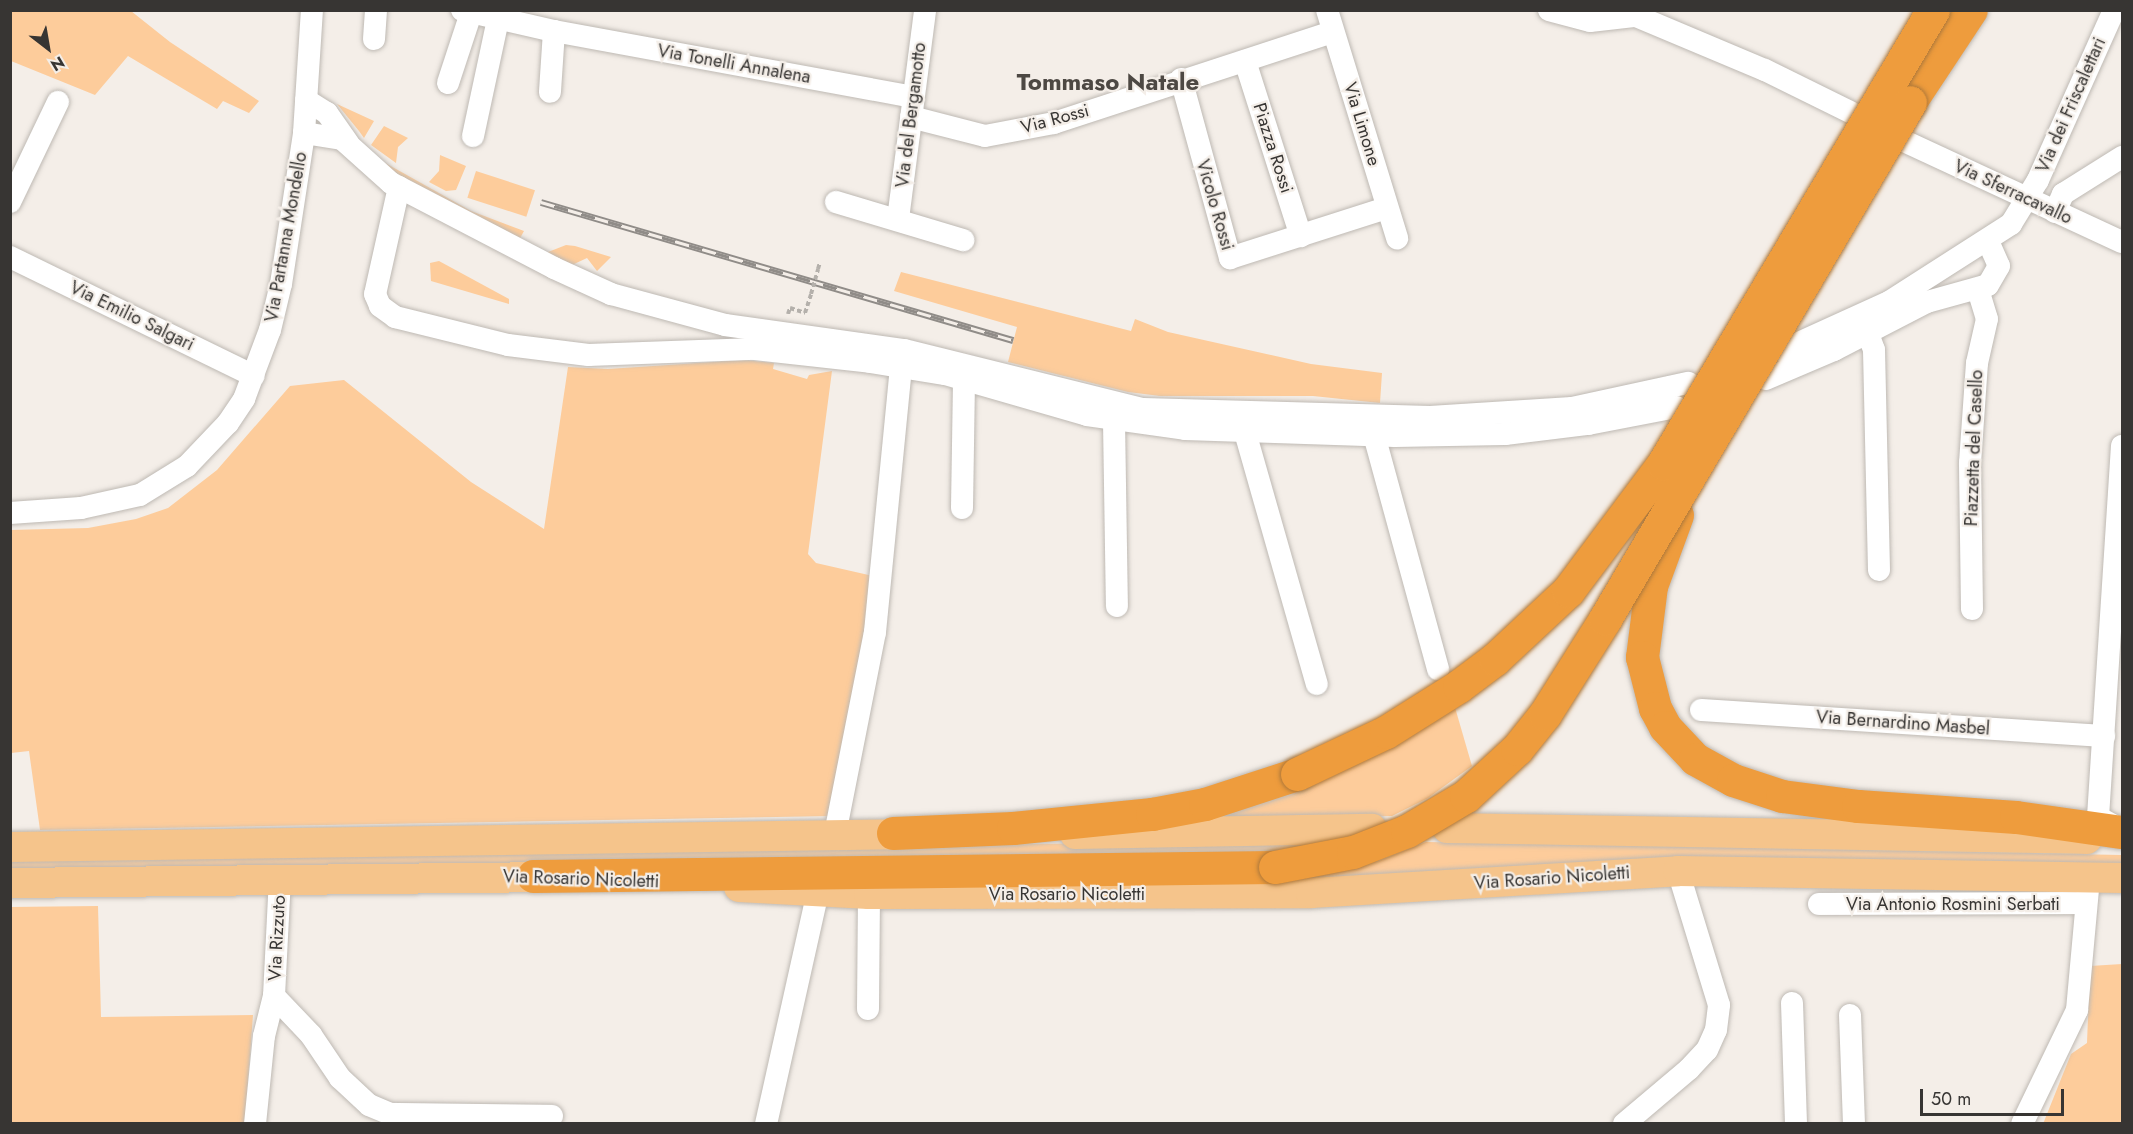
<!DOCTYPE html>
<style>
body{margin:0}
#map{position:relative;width:2133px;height:1134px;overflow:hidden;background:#f4eee8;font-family:Jost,sans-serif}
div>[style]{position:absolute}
.green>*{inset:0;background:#fdcc9b;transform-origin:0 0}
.path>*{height:4px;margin-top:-2px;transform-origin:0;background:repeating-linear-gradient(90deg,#b4b0ab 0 4.5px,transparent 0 7.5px)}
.roads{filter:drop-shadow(0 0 2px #beb9b3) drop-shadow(0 0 2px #beb9b3)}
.minor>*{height:22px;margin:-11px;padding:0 11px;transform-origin:11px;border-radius:11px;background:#fff}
.major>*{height:30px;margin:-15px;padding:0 15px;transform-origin:15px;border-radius:15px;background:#f5c48b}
.highway>*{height:33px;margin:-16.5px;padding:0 16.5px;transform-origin:16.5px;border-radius:16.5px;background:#ee9c3d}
.rail>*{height:7px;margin-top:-3.5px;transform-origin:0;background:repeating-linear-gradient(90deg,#f4eee8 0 14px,#908c88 0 28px);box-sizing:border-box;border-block:2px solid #908c88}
.path-bridge>*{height:4px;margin-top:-2px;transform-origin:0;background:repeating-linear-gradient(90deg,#b4b0ab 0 4.5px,transparent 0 7.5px)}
.bridges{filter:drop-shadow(0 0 2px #ae783a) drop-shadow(0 0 2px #ae783a)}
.highway-bridge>*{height:33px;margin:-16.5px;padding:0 16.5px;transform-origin:16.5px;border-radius:16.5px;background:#ee9c3d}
span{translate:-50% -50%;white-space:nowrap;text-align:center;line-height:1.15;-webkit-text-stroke:4.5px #f4eee8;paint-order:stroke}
.street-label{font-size:18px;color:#373533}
.district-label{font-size:24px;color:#4d4843;font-weight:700}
.frame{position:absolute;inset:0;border:12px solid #373533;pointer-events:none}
.north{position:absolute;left:18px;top:18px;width:60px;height:60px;-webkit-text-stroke:4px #f4eee8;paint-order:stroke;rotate:149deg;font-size:16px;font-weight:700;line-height:24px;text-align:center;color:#373533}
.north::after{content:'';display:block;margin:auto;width:21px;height:27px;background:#373533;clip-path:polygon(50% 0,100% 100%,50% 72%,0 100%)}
.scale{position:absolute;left:1920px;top:1089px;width:144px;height:27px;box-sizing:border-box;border:3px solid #373533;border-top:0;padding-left:8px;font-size:18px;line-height:21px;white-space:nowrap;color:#373533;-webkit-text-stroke:4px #f4eee8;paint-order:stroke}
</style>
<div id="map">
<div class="green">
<i style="clip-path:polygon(10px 11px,131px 11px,170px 42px,259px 101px,249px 113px,223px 101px,217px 109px,128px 56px,95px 95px,11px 61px)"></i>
<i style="clip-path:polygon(337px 104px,374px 121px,364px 138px,359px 131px)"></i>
<i style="clip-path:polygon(384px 126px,408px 138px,398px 147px,396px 163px,371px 145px)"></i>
<i style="clip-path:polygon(371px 155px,471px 211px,524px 231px,519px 240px,407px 181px)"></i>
<i style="clip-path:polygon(440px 155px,466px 166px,456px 190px,446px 191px,429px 182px,439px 171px)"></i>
<i style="left:476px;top:171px;width:62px;height:28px;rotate:18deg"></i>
<i style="clip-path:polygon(566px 245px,575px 246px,611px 257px,597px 271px,587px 258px,572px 265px,543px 254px)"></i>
<i style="clip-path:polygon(439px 261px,509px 299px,509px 304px,431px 281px,430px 263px)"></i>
<i style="clip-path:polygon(901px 272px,1131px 331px,1135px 319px,1168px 332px,1311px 364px,1382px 373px,1380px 403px,1313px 396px,1160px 396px,1128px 392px,1008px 362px,1017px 327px,894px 291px)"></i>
<i style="clip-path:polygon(743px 360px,774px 363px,773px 369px,807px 379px,809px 375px,832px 371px,808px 554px,816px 563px,873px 576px,834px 816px,40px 830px,29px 751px,11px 753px,10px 530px,88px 528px,136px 519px,168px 508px,217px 470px,290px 386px,344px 380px,471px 482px,544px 529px,568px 367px,608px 369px)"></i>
<i style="clip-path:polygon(1454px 704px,1472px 766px,1428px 798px,1392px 816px,1164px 821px)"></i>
<i style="clip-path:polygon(1297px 840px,1304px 846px,1241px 855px,11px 872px,10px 860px)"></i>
<i style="clip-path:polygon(1426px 842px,2122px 855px,2122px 867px,1311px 884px,1309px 878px,1379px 861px)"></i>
<i style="clip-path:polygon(98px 906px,101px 1017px,253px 1015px,245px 1123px,11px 1123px,10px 907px)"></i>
<i style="clip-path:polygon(2122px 964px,2122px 1123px,2043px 1124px,2071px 1054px,2087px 1043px,2090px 966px)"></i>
</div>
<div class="path">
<i style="left:818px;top:269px;width:7px;rotate:-74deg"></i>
<i style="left:788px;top:314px;width:6px;rotate:-72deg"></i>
<i style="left:790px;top:308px;width:16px;rotate:18deg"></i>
<i style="left:805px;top:313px;width:20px;rotate:-72deg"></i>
</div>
<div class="roads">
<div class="minor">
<i style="left:462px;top:10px;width:94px;rotate:12.9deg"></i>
<i style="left:554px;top:31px;width:61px;rotate:93.8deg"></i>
<i style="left:1327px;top:10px;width:239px;rotate:72.9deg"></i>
<i style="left:1549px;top:10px;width:42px;rotate:15deg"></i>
<i style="left:1590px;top:21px;width:44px;rotate:-6.5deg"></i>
<i style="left:1622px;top:10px;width:155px;rotate:22.8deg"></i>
<i style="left:1765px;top:70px;width:95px;rotate:26.3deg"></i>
<i style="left:554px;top:31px;width:366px;rotate:10.4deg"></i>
<i style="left:374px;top:39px;width:29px;rotate:-86deg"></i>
<i style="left:1245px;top:61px;width:184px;rotate:72.3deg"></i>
<i style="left:1181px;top:79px;width:186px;rotate:74.7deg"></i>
<i style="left:1230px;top:258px;width:165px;rotate:-17.7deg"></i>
<i style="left:448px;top:83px;width:74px;rotate:-71.8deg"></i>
<i style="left:306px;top:100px;width:25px;rotate:32deg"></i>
<i style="left:327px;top:113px;width:37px;rotate:55deg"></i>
<i style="left:911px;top:117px;width:76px;rotate:14.4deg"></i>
<i style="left:985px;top:136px;width:70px;rotate:-10.7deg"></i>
<i style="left:1054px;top:123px;width:293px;rotate:-18.1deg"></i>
<i style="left:304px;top:133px;width:38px;rotate:9deg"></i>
<i style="left:342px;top:139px;width:66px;rotate:41.9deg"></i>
<i style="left:391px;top:183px;width:184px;rotate:27.5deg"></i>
<i style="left:554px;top:268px;width:63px;rotate:24.5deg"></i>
<i style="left:611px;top:294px;width:118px;rotate:15.2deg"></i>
<i style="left:725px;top:325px;width:181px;rotate:8deg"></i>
<i style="left:904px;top:350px;width:246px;rotate:13.9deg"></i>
<i style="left:1143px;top:409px;width:287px;rotate:1.6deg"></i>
<i style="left:1430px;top:417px;width:142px;rotate:-3.6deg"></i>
<i style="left:1572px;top:408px;width:119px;rotate:-12.2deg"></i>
<i style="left:473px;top:136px;width:120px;rotate:-77.9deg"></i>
<i style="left:1904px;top:141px;width:240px;rotate:24.9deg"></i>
<i style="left:399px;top:187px;width:110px;rotate:102.6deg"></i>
<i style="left:375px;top:294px;width:13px;rotate:67deg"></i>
<i style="left:380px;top:306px;width:19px;rotate:36deg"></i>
<i style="left:395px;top:317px;width:116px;rotate:13.9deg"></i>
<i style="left:508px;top:345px;width:81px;rotate:7.1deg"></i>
<i style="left:588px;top:355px;width:167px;rotate:-2.1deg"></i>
<i style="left:755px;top:349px;width:116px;rotate:6.4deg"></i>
<i style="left:870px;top:362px;width:76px;rotate:9.1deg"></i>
<i style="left:945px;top:374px;width:148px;rotate:16.1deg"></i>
<i style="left:1087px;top:415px;width:99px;rotate:8.1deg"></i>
<i style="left:1185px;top:429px;width:210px;rotate:1.9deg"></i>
<i style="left:1395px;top:436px;width:110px;rotate:-1deg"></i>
<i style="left:1505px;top:434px;width:84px;rotate:-6.9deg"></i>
<i style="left:1588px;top:424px;width:90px;rotate:-10.9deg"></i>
<i style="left:10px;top:202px;width:111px;rotate:-64.4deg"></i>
<i style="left:836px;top:202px;width:133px;rotate:16.7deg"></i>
<i style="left:2055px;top:212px;width:20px;rotate:-66deg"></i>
<i style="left:2063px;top:194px;width:70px;rotate:-32.1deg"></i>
<i style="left:898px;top:219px;width:211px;rotate:-82.6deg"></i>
<i style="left:10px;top:257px;width:271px;rotate:26deg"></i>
<i style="left:1868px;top:334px;width:17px;rotate:69deg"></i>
<i style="left:1874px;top:350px;width:220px;rotate:88.7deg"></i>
<i style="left:1781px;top:351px;width:119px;rotate:-24.4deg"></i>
<i style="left:1889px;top:302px;width:145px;rotate:-32.6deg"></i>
<i style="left:2011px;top:224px;width:52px;rotate:-58.5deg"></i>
<i style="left:2038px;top:180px;width:186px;rotate:-65.9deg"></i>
<i style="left:1766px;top:379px;width:74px;rotate:-23.1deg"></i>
<i style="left:1834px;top:350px;width:105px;rotate:-27.3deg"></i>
<i style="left:1927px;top:302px;width:63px;rotate:-15.6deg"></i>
<i style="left:1988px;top:285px;width:22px;rotate:-60deg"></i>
<i style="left:1999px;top:266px;width:27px;rotate:-114deg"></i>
<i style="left:1114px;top:421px;width:185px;rotate:89.1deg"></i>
<i style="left:1245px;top:432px;width:262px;rotate:74.1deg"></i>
<i style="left:1374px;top:435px;width:243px;rotate:74.7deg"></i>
<i style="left:962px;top:508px;width:127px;rotate:-89.1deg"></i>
<i style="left:10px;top:513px;width:71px;rotate:-4deg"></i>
<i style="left:81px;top:508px;width:60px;rotate:-12.4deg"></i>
<i style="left:140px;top:495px;width:55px;rotate:-31.7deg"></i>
<i style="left:187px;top:466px;width:59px;rotate:-46.4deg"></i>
<i style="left:228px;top:423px;width:29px;rotate:-56deg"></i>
<i style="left:244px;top:399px;width:74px;rotate:-69.4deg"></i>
<i style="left:270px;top:330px;width:47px;rotate:-76.6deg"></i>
<i style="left:281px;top:284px;width:153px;rotate:-81.3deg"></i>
<i style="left:304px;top:133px;width:123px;rotate:-86.3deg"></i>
<i style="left:1972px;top:609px;width:146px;rotate:-90.8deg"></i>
<i style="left:1970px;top:463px;width:100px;rotate:-86deg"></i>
<i style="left:1977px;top:363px;width:45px;rotate:-77.2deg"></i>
<i style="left:1987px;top:319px;width:30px;rotate:-107deg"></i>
<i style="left:1701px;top:710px;width:404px;rotate:3.7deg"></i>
<i style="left:2118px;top:828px;width:23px;rotate:-151deg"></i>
<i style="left:2098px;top:817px;width:372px;rotate:-86.3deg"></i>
<i style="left:835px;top:834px;width:206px;rotate:-78.8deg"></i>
<i style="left:875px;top:632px;width:267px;rotate:-84.4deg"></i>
<i style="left:1819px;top:904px;width:267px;rotate:-0.2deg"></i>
<i style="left:274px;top:996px;width:54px;rotate:46.5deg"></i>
<i style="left:311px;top:1035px;width:52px;rotate:56deg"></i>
<i style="left:340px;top:1078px;width:40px;rotate:43deg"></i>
<i style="left:369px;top:1105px;width:23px;rotate:23deg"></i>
<i style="left:390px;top:1114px;width:162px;rotate:0.7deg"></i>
<i style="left:1792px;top:1003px;width:121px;rotate:88.1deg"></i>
<i style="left:868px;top:1009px;width:115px;rotate:-89.5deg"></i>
<i style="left:1850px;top:1015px;width:109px;rotate:87.9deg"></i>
<i style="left:255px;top:1124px;width:88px;rotate:-84.2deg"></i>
<i style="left:264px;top:1036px;width:41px;rotate:-76deg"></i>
<i style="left:274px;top:996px;width:117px;rotate:-87.1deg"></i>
<i style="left:766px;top:1124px;width:238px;rotate:-77.4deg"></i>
<i style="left:1624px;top:1124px;width:85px;rotate:-40.2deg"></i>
<i style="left:1689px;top:1069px;width:26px;rotate:-47deg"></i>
<i style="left:1707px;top:1050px;width:22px;rotate:-66deg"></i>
<i style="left:1716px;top:1030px;width:25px;rotate:-83deg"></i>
<i style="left:1719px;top:1005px;width:140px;rotate:-107deg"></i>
<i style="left:2022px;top:1124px;width:127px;rotate:-64.2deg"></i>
<i style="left:2077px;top:1010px;width:121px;rotate:-84.8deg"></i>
</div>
<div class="major">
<i style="left:1447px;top:828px;width:640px;rotate:0.98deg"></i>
<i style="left:1075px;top:834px;width:297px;rotate:-1deg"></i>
<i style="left:10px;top:847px;width:906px;rotate:-0.82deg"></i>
<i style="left:10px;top:883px;width:546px;rotate:-0.63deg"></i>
<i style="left:739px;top:887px;width:130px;rotate:3.1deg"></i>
<i style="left:869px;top:894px;width:442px;rotate:-0.1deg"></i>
<i style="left:1311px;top:893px;width:368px;rotate:-3.4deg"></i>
<i style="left:1678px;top:871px;width:444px;rotate:0.9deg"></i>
</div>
<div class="highway">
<i style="left:1910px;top:102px;width:110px;rotate:-56.5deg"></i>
<i style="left:1677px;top:515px;width:76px;rotate:110.1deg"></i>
<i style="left:1651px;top:586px;width:72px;rotate:97.2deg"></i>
<i style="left:1642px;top:657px;width:53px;rotate:75.7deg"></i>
<i style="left:1655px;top:708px;width:21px;rotate:62deg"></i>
<i style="left:1665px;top:727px;width:44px;rotate:46.8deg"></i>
<i style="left:1695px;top:759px;width:43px;rotate:28.9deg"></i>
<i style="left:1733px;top:780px;width:52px;rotate:18.1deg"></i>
<i style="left:1782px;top:796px;width:77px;rotate:7.5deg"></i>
<i style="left:1858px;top:806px;width:158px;rotate:4deg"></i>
<i style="left:2016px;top:817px;width:107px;rotate:8.1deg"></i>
<i style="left:893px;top:833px;width:120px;rotate:-2.4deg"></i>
<i style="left:1013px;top:828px;width:140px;rotate:-5.8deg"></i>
<i style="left:1152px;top:814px;width:54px;rotate:-10.7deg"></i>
<i style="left:1205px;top:804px;width:97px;rotate:-18.1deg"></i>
<i style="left:533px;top:876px;width:742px;rotate:-0.69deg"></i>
</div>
</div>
<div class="rail">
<i style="left:541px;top:202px;width:492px;rotate:16.3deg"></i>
</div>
<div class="path-bridge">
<i style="left:811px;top:294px;width:26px;rotate:-74deg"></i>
</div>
<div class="bridges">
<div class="highway-bridge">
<i style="left:1297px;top:774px;width:98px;rotate:-25.3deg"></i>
<i style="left:1386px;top:732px;width:86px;rotate:-32.2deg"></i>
<i style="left:1459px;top:686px;width:45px;rotate:-36.9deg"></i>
<i style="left:1495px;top:659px;width:100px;rotate:-43deg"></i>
<i style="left:1568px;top:591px;width:159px;rotate:-53.2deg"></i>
<i style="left:1663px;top:464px;width:528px;rotate:-59.26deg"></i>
<i style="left:1275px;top:867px;width:79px;rotate:-10.9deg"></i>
<i style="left:1353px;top:852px;width:58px;rotate:-21.3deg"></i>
<i style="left:1407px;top:831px;width:69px;rotate:-30.7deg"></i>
<i style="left:1466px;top:796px;width:69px;rotate:-42.7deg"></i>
<i style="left:1517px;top:749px;width:45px;rotate:-51.3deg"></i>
<i style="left:1545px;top:714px;width:112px;rotate:-57.7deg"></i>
<i style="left:1605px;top:619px;width:600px;rotate:-59.46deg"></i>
</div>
</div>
<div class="street-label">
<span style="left:734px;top:64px;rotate:10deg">Via Tonelli Annalena</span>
<span style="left:2071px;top:105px;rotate:-66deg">Via dei Friscalettari</span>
<span style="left:911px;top:115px;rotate:-83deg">Via del Bergamotto</span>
<span style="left:1055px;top:119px;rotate:-15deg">Via Rossi</span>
<span style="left:1362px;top:124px;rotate:73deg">Via Limone</span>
<span style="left:1273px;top:148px;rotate:72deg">Piazza Rossi</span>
<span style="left:2013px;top:192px;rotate:25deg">Via Sferracavallo</span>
<span style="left:1215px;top:205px;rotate:74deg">Vicolo Rossi</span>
<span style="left:286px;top:237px;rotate:-80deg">Via Partanna Mondello</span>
<span style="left:132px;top:316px;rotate:26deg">Via Emilio Salgari</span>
<span style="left:1974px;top:448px;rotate:-88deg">Piazzetta del Casello</span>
<span style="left:1903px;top:723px;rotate:4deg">Via Bernardino Masbel</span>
<span style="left:1552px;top:878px;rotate:-4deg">Via Rosario Nicoletti</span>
<span style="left:581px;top:879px;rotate:2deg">Via Rosario Nicoletti</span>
<span style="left:1067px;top:894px">Via Rosario Nicoletti</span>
<span style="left:1953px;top:904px">Via Antonio Rosmini Serbati</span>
<span style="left:277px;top:938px;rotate:-87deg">Via Rizzuto</span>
</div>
<div class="district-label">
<span style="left:1108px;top:82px">Tommaso Natale</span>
</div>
<div class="frame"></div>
<div class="north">N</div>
<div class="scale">50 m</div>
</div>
